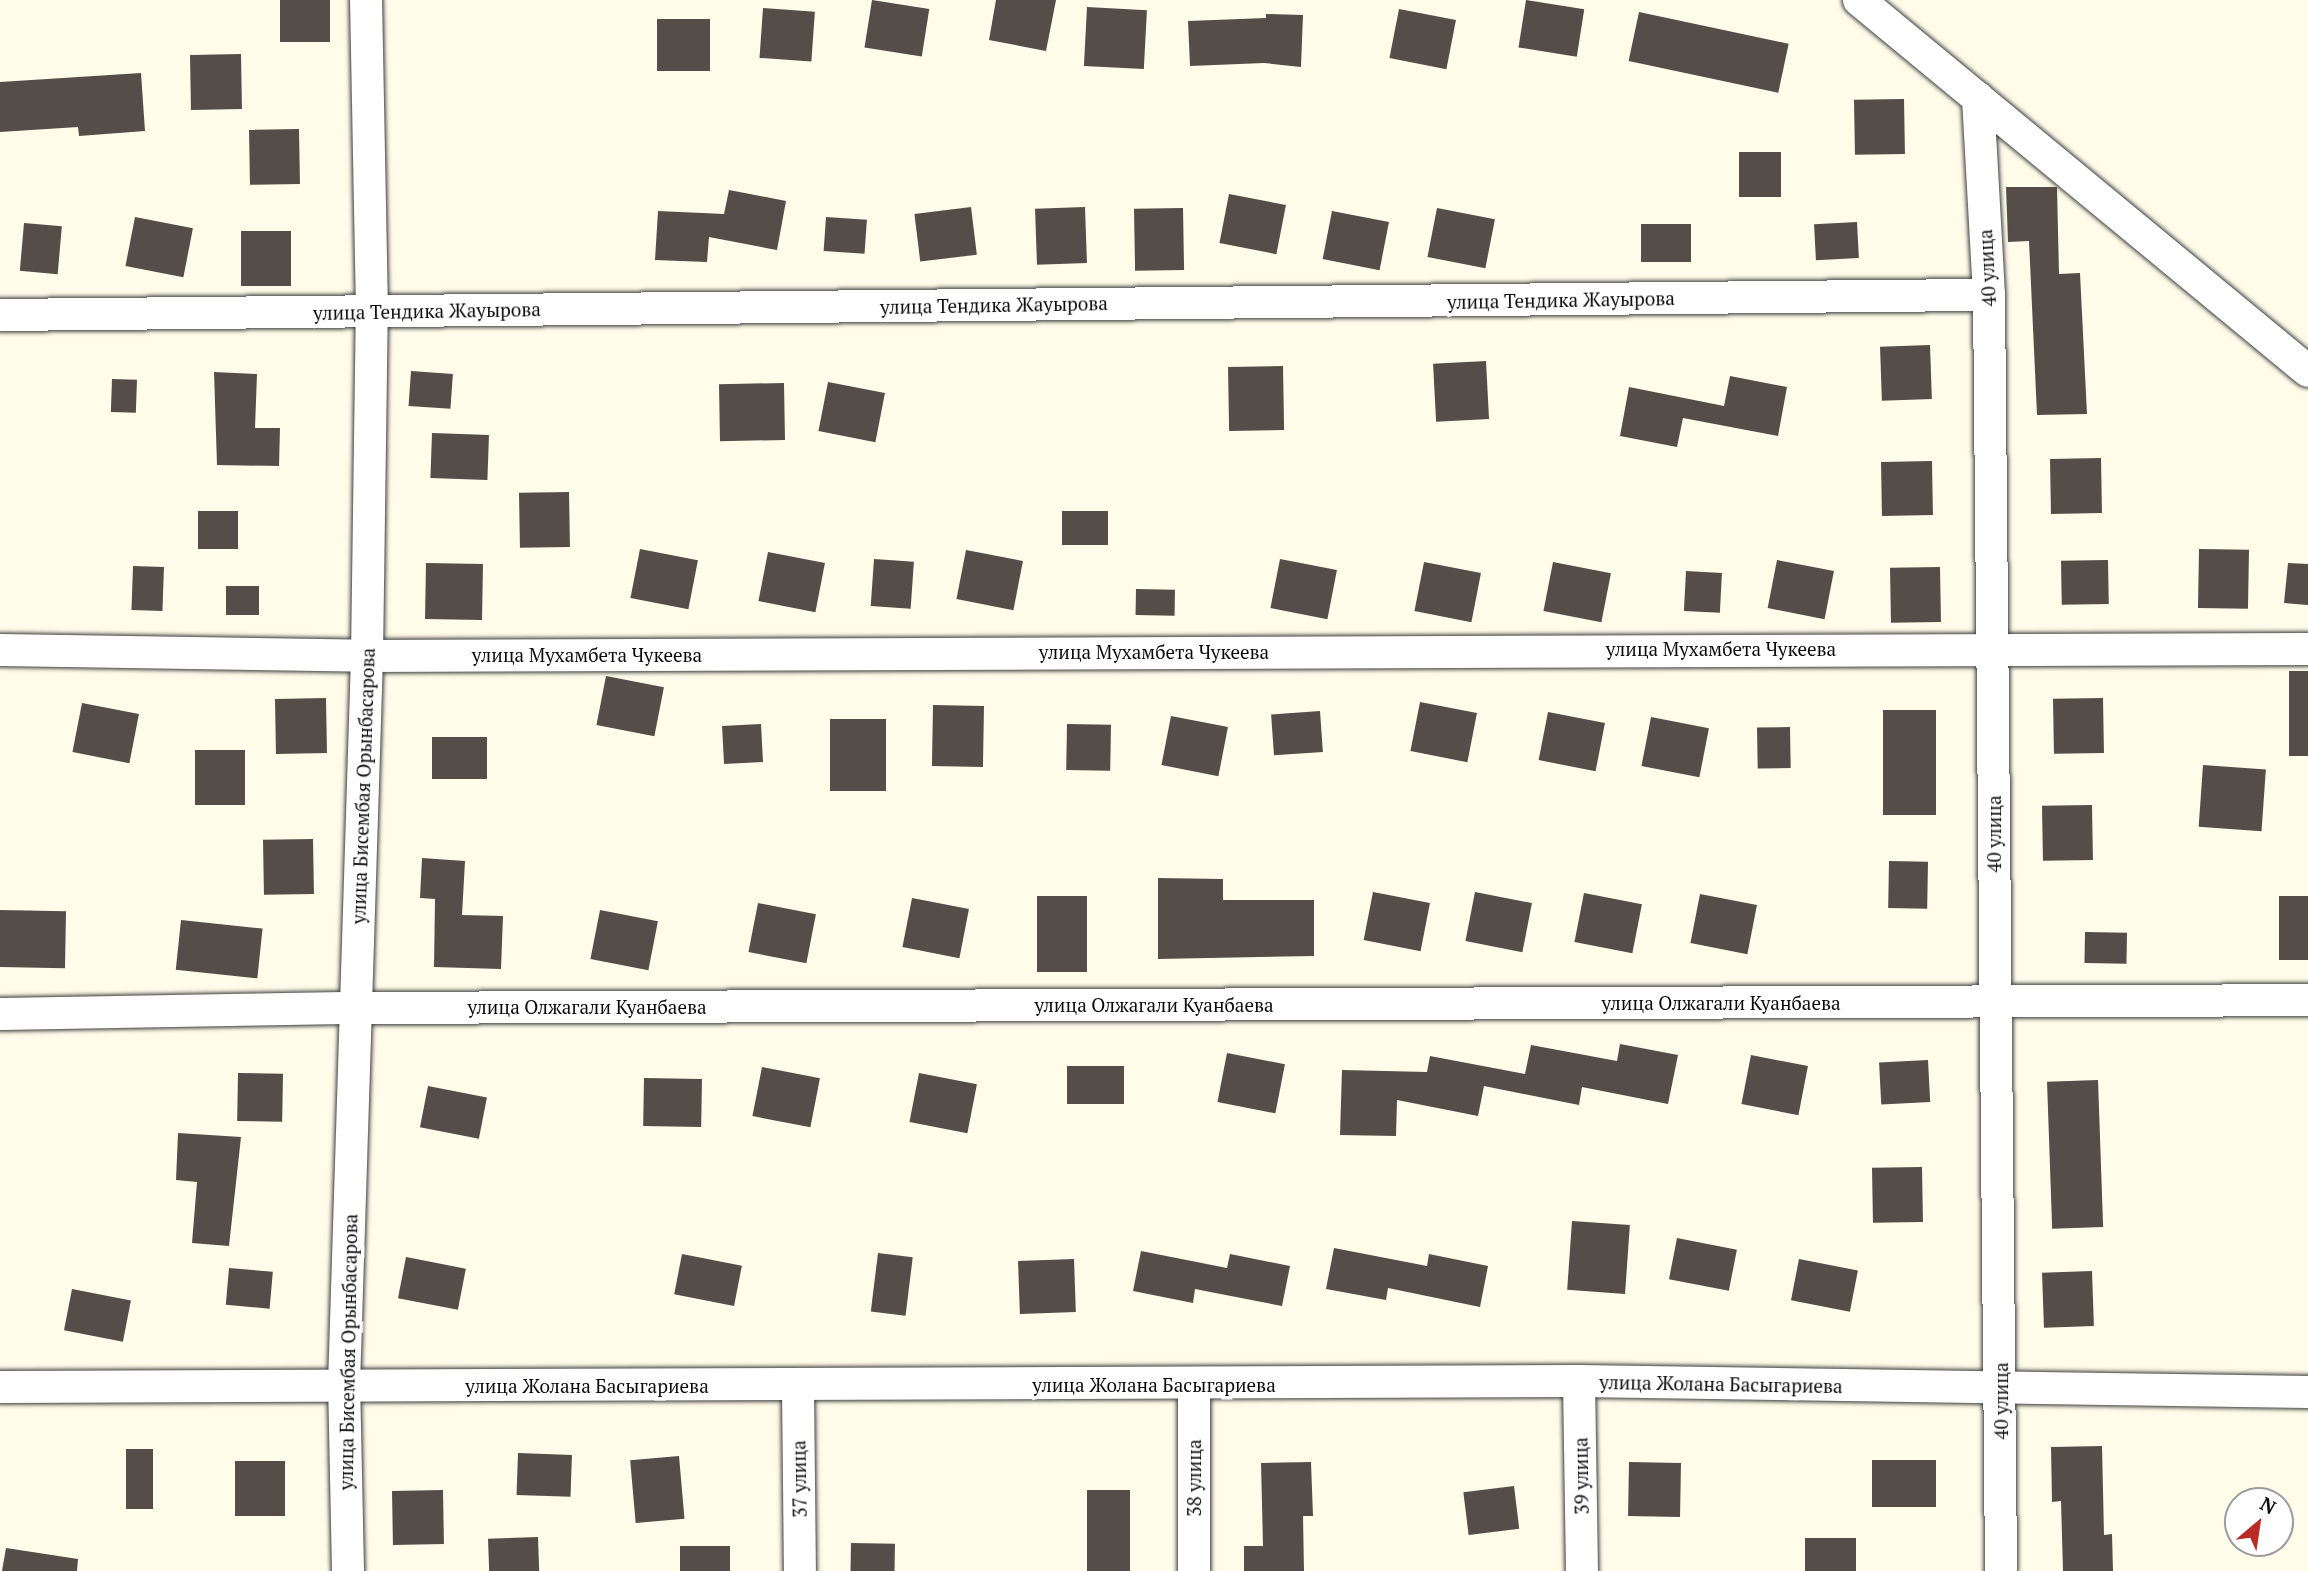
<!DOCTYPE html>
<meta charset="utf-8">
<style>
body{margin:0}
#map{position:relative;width:2308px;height:1571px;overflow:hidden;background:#fffcea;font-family:"PT Serif",serif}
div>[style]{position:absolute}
.building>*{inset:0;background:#544d48;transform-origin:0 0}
.roads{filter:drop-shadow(0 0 2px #3e3e3e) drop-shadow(0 0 2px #3e3e3e)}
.street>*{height:32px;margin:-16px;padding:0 16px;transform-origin:16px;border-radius:16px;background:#fff}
span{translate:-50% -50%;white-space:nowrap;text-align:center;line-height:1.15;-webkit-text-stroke:7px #fff;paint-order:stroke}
.street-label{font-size:19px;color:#0b0b0b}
.north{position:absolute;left:2224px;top:1487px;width:70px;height:70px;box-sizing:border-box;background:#fff;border:2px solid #9d9d9d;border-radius:50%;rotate:29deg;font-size:19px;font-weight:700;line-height:28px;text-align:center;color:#0b0b0b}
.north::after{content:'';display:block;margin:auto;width:24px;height:32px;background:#b92b25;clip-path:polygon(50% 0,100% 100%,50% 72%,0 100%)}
</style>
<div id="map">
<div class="building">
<i style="left:280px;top:0;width:50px;height:42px"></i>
<i style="left:872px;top:0;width:58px;height:48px;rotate:9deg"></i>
<i style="clip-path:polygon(996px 0,1056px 0,1046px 51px,989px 40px)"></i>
<i style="left:1526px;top:0;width:59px;height:48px;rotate:9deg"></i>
<i style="left:1087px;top:7px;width:60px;height:59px;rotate:3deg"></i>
<i style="left:763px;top:8px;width:52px;height:50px;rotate:4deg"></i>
<i style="left:1399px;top:9px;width:58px;height:50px;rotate:11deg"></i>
<i style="left:1639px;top:12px;width:153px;height:50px;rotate:12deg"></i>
<i style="clip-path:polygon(1266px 14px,1303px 15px,1301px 67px,1264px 63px,1190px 66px,1188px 21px,1266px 18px)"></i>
<i style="left:657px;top:19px;width:53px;height:52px"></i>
<i style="left:241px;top:54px;width:55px;height:51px;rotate:89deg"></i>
<i style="clip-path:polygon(141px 73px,145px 131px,79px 136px,78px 127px,0 132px,0 82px)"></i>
<i style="left:1904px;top:99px;width:55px;height:50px;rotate:89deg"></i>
<i style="left:299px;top:129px;width:55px;height:50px;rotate:89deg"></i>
<i style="left:1739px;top:152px;width:42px;height:45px"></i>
<i style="clip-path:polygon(2006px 187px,2057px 187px,2059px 274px,2080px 273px,2087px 414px,2037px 415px,2029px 241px,2008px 242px)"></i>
<i style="clip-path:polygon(729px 190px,786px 201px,777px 250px,709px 237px,707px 262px,655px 260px,658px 211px,724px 214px)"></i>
<i style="left:1229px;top:194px;width:58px;height:50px;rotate:11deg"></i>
<i style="left:971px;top:207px;width:48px;height:57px;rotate:83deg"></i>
<i style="left:1085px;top:207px;width:56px;height:50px;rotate:88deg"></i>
<i style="left:1183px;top:208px;width:62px;height:49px;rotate:89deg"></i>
<i style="left:1437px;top:208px;width:59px;height:50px;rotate:11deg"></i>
<i style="left:1332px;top:211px;width:58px;height:49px;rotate:11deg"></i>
<i style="left:135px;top:217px;width:59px;height:50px;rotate:11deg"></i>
<i style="left:826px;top:217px;width:41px;height:34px;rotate:4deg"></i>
<i style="left:1857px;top:222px;width:36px;height:43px;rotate:87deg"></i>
<i style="left:24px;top:223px;width:38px;height:48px;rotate:5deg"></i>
<i style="left:1641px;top:224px;width:50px;height:38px"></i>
<i style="left:241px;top:231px;width:50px;height:55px"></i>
<i style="left:1930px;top:345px;width:54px;height:50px;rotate:88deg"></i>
<i style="left:1486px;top:361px;width:58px;height:53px;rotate:87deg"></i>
<i style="left:1283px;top:366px;width:64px;height:55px;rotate:89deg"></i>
<i style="left:411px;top:371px;width:42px;height:35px;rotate:4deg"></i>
<i style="clip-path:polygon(214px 372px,257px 374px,255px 428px,280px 428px,279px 466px,217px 465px)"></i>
<i style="clip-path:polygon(1730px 376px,1787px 387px,1778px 436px,1683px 418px,1677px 447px,1620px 436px,1629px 387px,1724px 406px)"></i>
<i style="left:112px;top:379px;width:25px;height:33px;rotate:2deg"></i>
<i style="left:828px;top:382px;width:58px;height:50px;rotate:11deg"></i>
<i style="left:784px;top:383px;width:57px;height:65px;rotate:89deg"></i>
<i style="left:432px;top:433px;width:57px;height:45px;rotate:2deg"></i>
<i style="left:2101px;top:458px;width:55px;height:51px;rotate:89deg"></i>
<i style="left:1932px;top:461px;width:54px;height:51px;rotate:89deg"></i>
<i style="left:569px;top:492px;width:55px;height:50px;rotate:89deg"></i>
<i style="left:198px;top:511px;width:40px;height:38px"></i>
<i style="left:1062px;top:511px;width:46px;height:34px"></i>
<i style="left:640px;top:549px;width:59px;height:50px;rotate:11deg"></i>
<i style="left:2199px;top:549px;width:50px;height:59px;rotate:1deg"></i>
<i style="left:966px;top:550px;width:58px;height:50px;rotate:11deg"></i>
<i style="left:768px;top:552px;width:58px;height:50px;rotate:11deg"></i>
<i style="left:874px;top:559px;width:40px;height:47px;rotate:4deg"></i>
<i style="left:1280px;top:559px;width:58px;height:50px;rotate:11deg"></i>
<i style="left:1777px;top:560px;width:58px;height:49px;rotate:11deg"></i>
<i style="left:2108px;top:560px;width:44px;height:47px;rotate:89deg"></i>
<i style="left:1424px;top:562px;width:58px;height:50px;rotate:11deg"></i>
<i style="left:1553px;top:562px;width:59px;height:50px;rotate:11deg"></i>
<i style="left:426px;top:563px;width:57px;height:56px;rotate:1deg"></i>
<i style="clip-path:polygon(2288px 563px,2308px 564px,2308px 605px,2284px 603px)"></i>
<i style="left:133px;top:566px;width:31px;height:44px;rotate:2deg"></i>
<i style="left:1940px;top:567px;width:55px;height:50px;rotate:89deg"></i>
<i style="left:1686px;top:571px;width:36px;height:40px;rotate:3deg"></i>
<i style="left:226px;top:586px;width:33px;height:29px"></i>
<i style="left:1136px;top:589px;width:39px;height:26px;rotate:1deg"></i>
<i style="left:2289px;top:671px;width:19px;height:85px"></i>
<i style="left:606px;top:676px;width:59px;height:50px;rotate:11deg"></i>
<i style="left:326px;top:698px;width:55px;height:51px;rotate:89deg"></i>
<i style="left:2103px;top:698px;width:55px;height:50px;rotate:89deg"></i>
<i style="left:1420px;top:702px;width:58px;height:50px;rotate:11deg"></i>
<i style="left:82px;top:703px;width:58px;height:50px;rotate:11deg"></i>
<i style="left:933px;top:705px;width:51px;height:61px;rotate:1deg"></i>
<i style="left:1883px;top:710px;width:53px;height:105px"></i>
<i style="left:1320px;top:711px;width:41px;height:49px;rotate:86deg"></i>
<i style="left:1548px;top:712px;width:58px;height:49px;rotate:11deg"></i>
<i style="left:1171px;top:716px;width:58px;height:50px;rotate:11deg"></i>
<i style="left:1651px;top:717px;width:59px;height:50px;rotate:11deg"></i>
<i style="left:830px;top:719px;width:56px;height:72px"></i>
<i style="left:761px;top:724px;width:38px;height:39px;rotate:87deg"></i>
<i style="left:1067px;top:724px;width:44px;height:46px;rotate:1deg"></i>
<i style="left:1790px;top:727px;width:41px;height:33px;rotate:89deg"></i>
<i style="left:432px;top:737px;width:55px;height:42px"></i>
<i style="left:195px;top:750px;width:50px;height:55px"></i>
<i style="left:2203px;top:765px;width:63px;height:62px;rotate:4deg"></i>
<i style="left:2092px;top:805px;width:55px;height:50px;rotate:89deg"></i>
<i style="left:313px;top:839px;width:55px;height:50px;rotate:89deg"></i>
<i style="clip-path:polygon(422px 858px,465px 861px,462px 915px,503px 916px,501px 969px,434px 967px,435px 899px,420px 898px)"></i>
<i style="left:1889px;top:861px;width:39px;height:47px;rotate:1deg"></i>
<i style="clip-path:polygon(1158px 878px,1223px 879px,1223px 900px,1314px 900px,1314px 956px,1158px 959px)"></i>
<i style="left:1373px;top:892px;width:58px;height:49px;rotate:11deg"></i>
<i style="left:1475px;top:892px;width:58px;height:50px;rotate:11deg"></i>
<i style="left:1584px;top:893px;width:59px;height:50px;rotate:11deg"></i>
<i style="left:1700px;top:894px;width:58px;height:50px;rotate:11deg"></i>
<i style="left:1037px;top:896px;width:50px;height:76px"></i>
<i style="left:2308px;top:896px;width:64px;height:29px;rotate:90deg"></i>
<i style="left:912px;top:898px;width:58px;height:50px;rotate:11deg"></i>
<i style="left:758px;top:903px;width:59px;height:50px;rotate:11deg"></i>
<i style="left:0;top:910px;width:66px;height:57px;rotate:1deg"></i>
<i style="left:600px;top:910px;width:59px;height:50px;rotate:11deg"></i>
<i style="left:181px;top:920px;width:82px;height:50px;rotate:6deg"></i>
<i style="left:2085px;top:932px;width:42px;height:31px;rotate:1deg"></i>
<i style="clip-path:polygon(1620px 1044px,1678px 1055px,1668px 1104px,1582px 1087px,1579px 1105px,1484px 1086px,1478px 1116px,1397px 1100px,1396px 1136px,1340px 1135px,1342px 1070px,1427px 1072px,1430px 1056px,1525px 1074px,1531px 1045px,1617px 1061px)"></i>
<i style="left:1227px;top:1053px;width:59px;height:50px;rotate:11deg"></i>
<i style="left:1751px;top:1055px;width:58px;height:50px;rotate:11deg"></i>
<i style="left:1928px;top:1060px;width:42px;height:49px;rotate:87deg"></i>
<i style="left:1067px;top:1066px;width:57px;height:38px"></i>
<i style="left:762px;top:1067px;width:59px;height:50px;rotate:11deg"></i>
<i style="left:238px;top:1073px;width:45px;height:48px;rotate:1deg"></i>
<i style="left:919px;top:1073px;width:59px;height:50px;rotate:11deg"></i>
<i style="left:644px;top:1078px;width:58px;height:48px;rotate:1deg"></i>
<i style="left:2098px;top:1080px;width:147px;height:51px;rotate:88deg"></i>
<i style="left:428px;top:1086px;width:60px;height:42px;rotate:11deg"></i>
<i style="clip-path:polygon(178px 1133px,241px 1137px,229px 1246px,192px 1243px,197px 1182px,176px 1180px)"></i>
<i style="left:1922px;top:1167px;width:55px;height:50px;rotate:89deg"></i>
<i style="left:1572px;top:1221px;width:58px;height:69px;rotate:4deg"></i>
<i style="left:1677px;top:1238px;width:61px;height:42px;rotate:11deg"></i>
<i style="clip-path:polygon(1334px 1248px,1427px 1266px,1429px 1254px,1488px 1266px,1480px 1307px,1388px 1288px,1386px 1300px,1326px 1289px)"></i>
<i style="clip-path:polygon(1141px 1251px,1227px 1268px,1230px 1254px,1290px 1266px,1282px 1306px,1195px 1289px,1193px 1303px,1133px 1291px)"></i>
<i style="left:878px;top:1253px;width:35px;height:59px;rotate:7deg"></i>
<i style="left:682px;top:1254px;width:61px;height:41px;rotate:11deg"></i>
<i style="left:406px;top:1257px;width:61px;height:42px;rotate:11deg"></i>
<i style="left:1074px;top:1259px;width:53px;height:56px;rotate:88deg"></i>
<i style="left:1799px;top:1259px;width:60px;height:42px;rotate:11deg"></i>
<i style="left:229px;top:1268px;width:44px;height:37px;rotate:5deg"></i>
<i style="left:2092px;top:1271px;width:55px;height:50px;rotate:88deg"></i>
<i style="left:72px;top:1289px;width:60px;height:42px;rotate:11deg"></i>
<i style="clip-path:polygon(2102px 1446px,2104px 1535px,2112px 1534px,2113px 1571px,2063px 1571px,2061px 1501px,2052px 1502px,2051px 1447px)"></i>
<i style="left:126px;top:1449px;width:27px;height:60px"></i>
<i style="left:518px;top:1453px;width:54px;height:42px;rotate:2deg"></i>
<i style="left:679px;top:1456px;width:63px;height:49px;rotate:85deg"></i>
<i style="left:1872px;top:1460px;width:64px;height:47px"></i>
<i style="left:235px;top:1461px;width:50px;height:55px"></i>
<i style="clip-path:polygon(1311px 1462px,1313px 1516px,1303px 1516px,1304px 1571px,1244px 1571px,1244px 1546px,1263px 1546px,1261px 1463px)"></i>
<i style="left:1629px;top:1462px;width:52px;height:54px;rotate:1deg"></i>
<i style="left:1514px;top:1486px;width:43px;height:51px;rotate:83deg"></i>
<i style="left:443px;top:1490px;width:54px;height:51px;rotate:89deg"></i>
<i style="left:1087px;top:1490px;width:43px;height:81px"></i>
<i style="left:538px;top:1537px;width:34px;height:50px;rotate:88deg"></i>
<i style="left:1856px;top:1538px;width:33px;height:51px;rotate:90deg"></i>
<i style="left:851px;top:1543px;width:44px;height:28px;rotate:1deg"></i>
<i style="left:680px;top:1546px;width:50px;height:25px"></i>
<i style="clip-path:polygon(6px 1548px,78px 1559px,77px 1571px,2px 1571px)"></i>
</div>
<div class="roads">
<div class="street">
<i style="left:1859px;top:0;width:582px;rotate:39.57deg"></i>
<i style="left:1978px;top:98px;width:197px;rotate:86.8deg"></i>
<i style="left:1989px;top:295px;width:1276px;rotate:89.46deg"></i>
<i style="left:0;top:315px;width:1989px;rotate:-0.58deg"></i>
<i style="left:0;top:650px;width:367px;rotate:0.9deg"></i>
<i style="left:367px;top:656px;width:1941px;rotate:-0.21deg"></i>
<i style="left:0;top:1014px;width:356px;rotate:-1deg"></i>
<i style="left:356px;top:1008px;width:1952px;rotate:-0.23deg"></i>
<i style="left:1579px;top:1381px;width:190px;rotate:89.1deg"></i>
<i style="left:1194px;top:1386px;width:185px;rotate:90deg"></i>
<i style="left:0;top:1387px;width:1579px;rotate:-0.22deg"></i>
<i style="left:1579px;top:1381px;width:729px;rotate:0.86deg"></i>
<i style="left:798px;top:1387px;width:184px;rotate:89.4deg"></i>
<i style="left:348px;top:1571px;width:186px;rotate:-91.2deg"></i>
<i style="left:344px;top:1385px;width:729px;rotate:-88.19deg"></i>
<i style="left:367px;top:656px;width:345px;rotate:-89.2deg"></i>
<i style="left:372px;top:311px;width:311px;rotate:-91.1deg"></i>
</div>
</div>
<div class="street-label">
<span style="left:1987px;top:268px;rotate:-93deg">40 улица</span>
<span style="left:1561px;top:300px;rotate:-1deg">улица Тендика Жауырова</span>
<span style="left:994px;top:305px;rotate:-1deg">улица Тендика Жауырова</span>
<span style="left:427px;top:311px;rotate:-1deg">улица Тендика Жауырова</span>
<span style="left:1721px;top:649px">улица Мухамбета Чукеева</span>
<span style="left:1154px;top:652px">улица Мухамбета Чукеева</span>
<span style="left:587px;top:655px">улица Мухамбета Чукеева</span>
<span style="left:363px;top:786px;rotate:-88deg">улица Бисембая Орынбасарова</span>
<span style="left:1994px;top:834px;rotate:-90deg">40 улица</span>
<span style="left:1721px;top:1003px">улица Олжагали Куанбаева</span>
<span style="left:1154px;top:1005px">улица Олжагали Куанбаева</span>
<span style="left:587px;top:1007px">улица Олжагали Куанбаева</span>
<span style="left:348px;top:1352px;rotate:-89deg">улица Бисембая Орынбасарова</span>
<span style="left:1721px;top:1384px;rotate:1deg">улица Жолана Басыгариева</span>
<span style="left:1154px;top:1385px">улица Жолана Басыгариева</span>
<span style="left:587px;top:1386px">улица Жолана Басыгариева</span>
<span style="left:2001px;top:1401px;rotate:-90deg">40 улица</span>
<span style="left:1581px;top:1476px;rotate:-91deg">39 улица</span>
<span style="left:1194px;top:1478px;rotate:-90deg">38 улица</span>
<span style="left:799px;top:1479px;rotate:-91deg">37 улица</span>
</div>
<div class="north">N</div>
</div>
